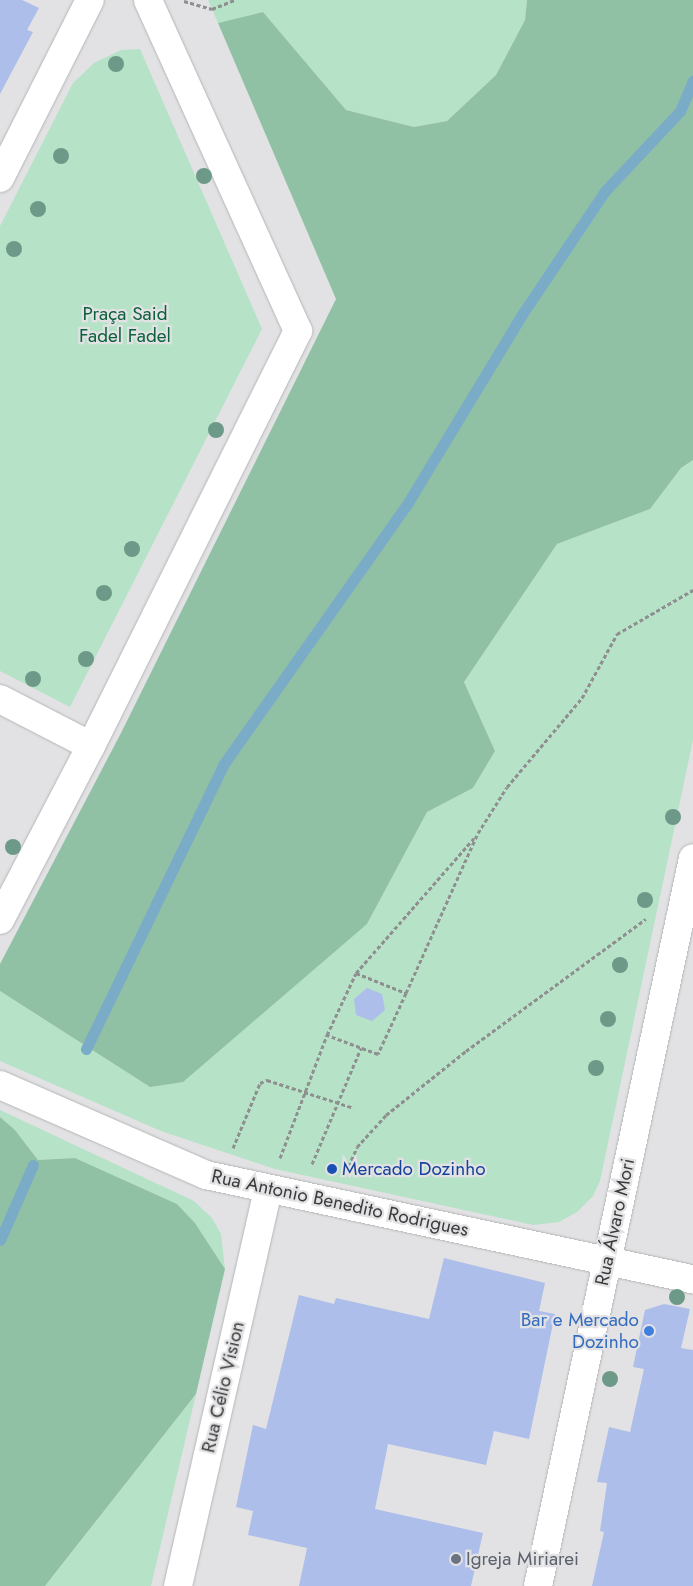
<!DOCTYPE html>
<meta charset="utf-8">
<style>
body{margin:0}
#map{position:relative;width:693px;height:1586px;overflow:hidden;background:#e2e2e4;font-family:Jost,sans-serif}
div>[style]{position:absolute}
.green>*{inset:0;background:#b6e2c7}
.forest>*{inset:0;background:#91c1a4}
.stream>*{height:11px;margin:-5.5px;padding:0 5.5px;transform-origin:5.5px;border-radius:5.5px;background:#7bacc7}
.building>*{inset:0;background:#adbeea}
.path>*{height:3px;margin-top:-1.5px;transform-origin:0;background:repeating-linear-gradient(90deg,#8f8f90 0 4px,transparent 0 6.5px)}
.roads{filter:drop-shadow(0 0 1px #b4b5b6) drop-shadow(0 0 1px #b4b5b6)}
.minor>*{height:28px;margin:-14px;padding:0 14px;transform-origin:14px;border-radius:14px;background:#fff}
.trees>*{width:16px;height:16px;margin:-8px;border-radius:50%;background:#6d9a88}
.dots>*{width:14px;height:14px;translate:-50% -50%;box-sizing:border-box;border:2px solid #e2e2e4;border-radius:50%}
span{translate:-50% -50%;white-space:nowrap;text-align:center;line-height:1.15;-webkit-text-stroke:4.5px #e2e2e4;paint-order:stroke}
.park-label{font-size:19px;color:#0d603c}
.transit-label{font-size:19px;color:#164399}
.left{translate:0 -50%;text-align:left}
.street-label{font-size:19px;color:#3b3b3c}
.shop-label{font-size:19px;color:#366cbe}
.right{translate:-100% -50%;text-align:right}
.worship-label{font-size:19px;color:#5b616d}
</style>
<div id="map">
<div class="green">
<i style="clip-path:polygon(208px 0,527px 0,525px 20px,496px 75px,447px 121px,414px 127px,346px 110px,263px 12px,218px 23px)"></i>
<i style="clip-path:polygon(140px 49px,262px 329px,70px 707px,0 671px,0 226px,73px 83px,94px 63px,121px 50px)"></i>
<i style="clip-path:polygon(693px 460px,693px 740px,600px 1181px,593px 1196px,577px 1212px,559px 1222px,533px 1225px,275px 1169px,161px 1131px,0 1061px,0 991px,150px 1087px,367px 924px,427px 812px,473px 788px,495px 751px,464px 682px,557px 544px,650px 509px,681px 468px)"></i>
<i style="clip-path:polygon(0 1110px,194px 1201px,212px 1218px,221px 1234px,225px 1269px,195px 1223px,177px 1204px,75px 1158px,38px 1160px,15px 1130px,0 1117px)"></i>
<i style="clip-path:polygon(196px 1394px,151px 1586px,45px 1586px,65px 1561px)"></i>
</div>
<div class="forest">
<i style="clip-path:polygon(527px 0,693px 0,693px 460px,681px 468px,650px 509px,557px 544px,464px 682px,495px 751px,473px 788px,427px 812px,367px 924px,183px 1082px,150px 1087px,0 991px,0 964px,121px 733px,336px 299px,218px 23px,263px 12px,346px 110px,414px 127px,447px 121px,496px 75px,525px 20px)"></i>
<i style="clip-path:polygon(0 1117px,15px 1130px,38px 1160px,75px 1158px,177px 1204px,195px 1223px,225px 1269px,196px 1394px,45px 1586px,0 1586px)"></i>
</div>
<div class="stream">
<i style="left:86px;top:1049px;width:315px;rotate:-64.2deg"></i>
<i style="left:223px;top:765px;width:323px;rotate:-54.8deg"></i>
<i style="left:409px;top:501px;width:220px;rotate:-58.8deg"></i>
<i style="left:523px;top:313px;width:147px;rotate:-56.1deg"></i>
<i style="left:605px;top:191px;width:110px;rotate:-46.8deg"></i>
<i style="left:680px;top:111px;width:33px;rotate:-67deg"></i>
<i style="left:0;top:1240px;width:82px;rotate:-66.3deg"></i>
</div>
<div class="building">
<i style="clip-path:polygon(0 0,22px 0,39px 8px,27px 30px,33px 32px,0 94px)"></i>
<i style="clip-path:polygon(367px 988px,382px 994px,385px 1010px,372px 1021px,356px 1015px,354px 999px)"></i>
<i style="clip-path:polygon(444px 1258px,545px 1283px,539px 1311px,555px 1314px,529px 1439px,494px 1431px,486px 1465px,388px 1444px,375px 1509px,483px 1533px,471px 1586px,299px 1586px,307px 1548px,248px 1535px,253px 1511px,236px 1507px,253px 1425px,266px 1429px,299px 1295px,334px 1304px,336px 1298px,429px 1319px)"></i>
<i style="clip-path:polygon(664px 1304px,690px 1309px,681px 1348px,693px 1350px,693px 1586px,592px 1586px,604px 1532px,600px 1531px,607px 1483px,597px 1482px,609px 1427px,630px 1432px,644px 1369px,633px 1367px,645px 1310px)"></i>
</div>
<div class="path">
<i style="left:184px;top:1px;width:29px;rotate:16deg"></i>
<i style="left:212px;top:9px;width:24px;rotate:-22deg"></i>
<i style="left:356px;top:973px;width:54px;rotate:21.8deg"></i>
<i style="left:406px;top:993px;width:67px;rotate:114.7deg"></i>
<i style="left:378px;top:1054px;width:54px;rotate:-159.6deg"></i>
<i style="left:327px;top:1035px;width:68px;rotate:-64.9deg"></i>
<i style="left:356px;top:973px;width:179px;rotate:-48.8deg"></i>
<i style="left:406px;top:993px;width:175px;rotate:-65.8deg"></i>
<i style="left:478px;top:833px;width:54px;rotate:-57.8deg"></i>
<i style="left:507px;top:787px;width:116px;rotate:-49.9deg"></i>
<i style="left:582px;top:698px;width:73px;rotate:-61.3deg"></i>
<i style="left:617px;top:634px;width:88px;rotate:-30.1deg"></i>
<i style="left:233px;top:1148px;width:70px;rotate:-67.4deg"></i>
<i style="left:260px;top:1083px;width:8px;rotate:-23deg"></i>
<i style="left:267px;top:1080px;width:91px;rotate:17.8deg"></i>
<i style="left:280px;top:1158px;width:132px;rotate:-69.1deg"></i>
<i style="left:312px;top:1164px;width:126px;rotate:-67.1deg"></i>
<i style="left:346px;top:1172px;width:27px;rotate:-66deg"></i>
<i style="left:357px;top:1147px;width:43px;rotate:-47.8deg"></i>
<i style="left:386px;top:1115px;width:102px;rotate:-38.7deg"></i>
<i style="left:466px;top:1051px;width:223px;rotate:-36.3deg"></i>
</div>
<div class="roads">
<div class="minor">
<i style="left:0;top:178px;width:199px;rotate:-63.2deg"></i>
<i style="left:0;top:699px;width:102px;rotate:27.3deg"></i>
<i style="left:0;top:920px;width:196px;rotate:-62.4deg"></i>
<i style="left:91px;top:746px;width:464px;rotate:-63.5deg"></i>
<i style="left:298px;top:331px;width:363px;rotate:-114.4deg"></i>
<i style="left:0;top:1085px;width:225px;rotate:23.6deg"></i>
<i style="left:206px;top:1175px;width:498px;rotate:12.1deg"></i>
<i style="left:178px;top:1586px;width:407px;rotate:-77.2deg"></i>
<i style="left:538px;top:1586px;width:744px;rotate:-77.98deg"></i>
</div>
</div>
<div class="trees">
<i style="left:116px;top:64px"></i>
<i style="left:61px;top:156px"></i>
<i style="left:204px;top:176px"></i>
<i style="left:38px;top:209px"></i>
<i style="left:14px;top:249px"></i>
<i style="left:216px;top:430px"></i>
<i style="left:132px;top:549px"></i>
<i style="left:104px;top:593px"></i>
<i style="left:86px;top:659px"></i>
<i style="left:33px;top:679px"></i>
<i style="left:673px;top:817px"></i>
<i style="left:13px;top:847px"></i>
<i style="left:645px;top:900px"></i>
<i style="left:620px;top:965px"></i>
<i style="left:608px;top:1019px"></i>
<i style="left:596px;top:1068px"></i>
<i style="left:677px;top:1297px"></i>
<i style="left:610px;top:1379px"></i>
</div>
<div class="dots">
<i style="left:332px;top:1169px;background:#1a4fb4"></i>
<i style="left:649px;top:1331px;background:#3f7fe0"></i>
<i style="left:456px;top:1559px;background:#6b7280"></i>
</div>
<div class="park-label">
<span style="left:125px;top:325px">Praça Said<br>Fadel Fadel</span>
</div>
<div class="transit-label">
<span class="left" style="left:342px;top:1169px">Mercado Dozinho</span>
</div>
<div class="street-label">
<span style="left:340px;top:1203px;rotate:12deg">Rua Antonio Benedito Rodrigues</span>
<span style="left:615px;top:1222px;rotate:-78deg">Rua Álvaro Mori</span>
<span style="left:223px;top:1387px;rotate:-77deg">Rua Célio Vision</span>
</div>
<div class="shop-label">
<span class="right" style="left:639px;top:1331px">Bar e Mercado<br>Dozinho</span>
</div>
<div class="worship-label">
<span class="left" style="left:466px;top:1559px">Igreja Miriarei</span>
</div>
</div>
